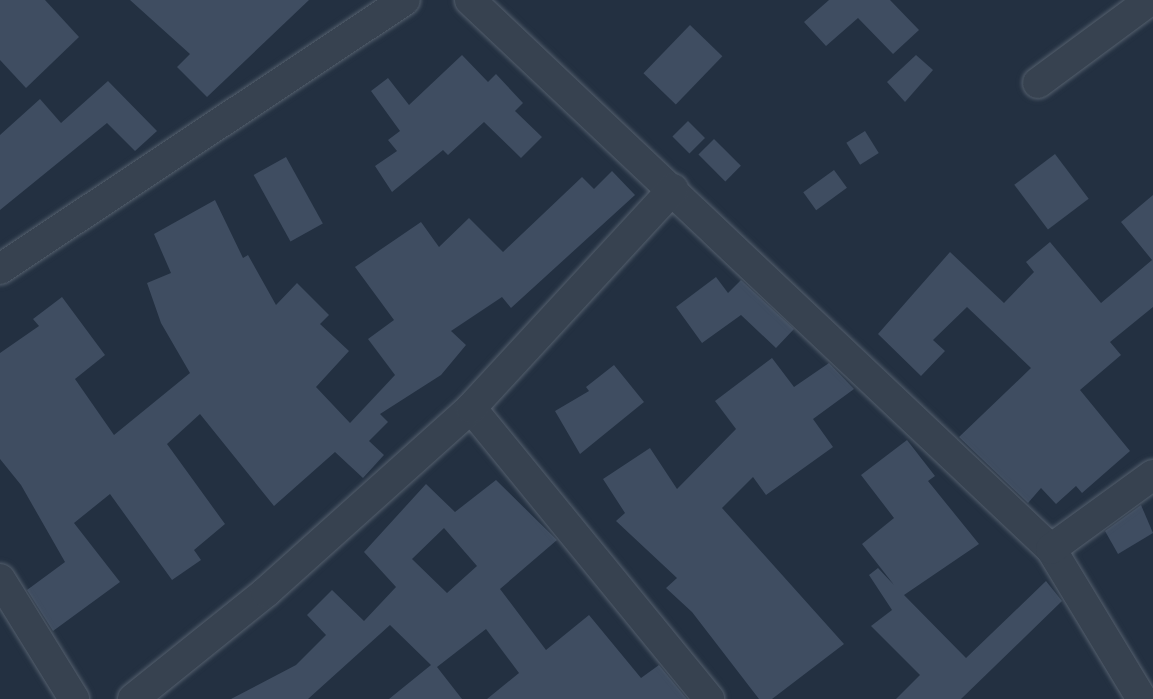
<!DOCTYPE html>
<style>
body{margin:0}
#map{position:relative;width:1153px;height:699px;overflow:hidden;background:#233041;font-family:"Fira Sans",sans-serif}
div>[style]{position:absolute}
.building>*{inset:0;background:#3f4d61;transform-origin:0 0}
.roads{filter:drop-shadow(0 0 2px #55606e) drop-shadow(0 0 2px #55606e)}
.minor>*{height:30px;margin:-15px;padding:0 15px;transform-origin:15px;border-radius:15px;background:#374250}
span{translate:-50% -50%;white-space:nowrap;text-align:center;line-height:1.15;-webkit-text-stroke:5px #1c2735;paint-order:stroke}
</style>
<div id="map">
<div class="building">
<i style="clip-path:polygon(0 0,45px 0,79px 37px,26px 88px,0 60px)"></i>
<i style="clip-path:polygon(130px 0,309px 0,207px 97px,177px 67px,190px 54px)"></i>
<i style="clip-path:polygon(829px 0,890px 0,919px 30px,893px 54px,858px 18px,826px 46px,804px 22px)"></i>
<i style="left:690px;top:25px;width:45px;height:67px;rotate:44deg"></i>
<i style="clip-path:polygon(462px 55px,488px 82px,496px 74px,523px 103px,515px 111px,542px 137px,521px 158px,484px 122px,448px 155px,443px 150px,392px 192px,375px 166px,397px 151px,388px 140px,400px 131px,371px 91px,388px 78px,409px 105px)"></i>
<i style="clip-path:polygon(916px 55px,933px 70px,905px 102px,887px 82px)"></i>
<i style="clip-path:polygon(108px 81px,157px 131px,135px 151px,107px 123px,0 210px,0 135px,40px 99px,61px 123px)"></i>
<i style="left:688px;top:121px;width:24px;height:22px;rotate:45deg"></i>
<i style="left:865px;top:131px;width:26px;height:22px;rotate:58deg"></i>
<i style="left:714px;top:139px;width:38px;height:22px;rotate:45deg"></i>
<i style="left:1055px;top:154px;width:56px;height:51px;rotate:53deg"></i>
<i style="left:286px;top:157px;width:76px;height:37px;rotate:61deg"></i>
<i style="left:834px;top:170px;width:22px;height:38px;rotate:54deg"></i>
<i style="clip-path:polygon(612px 171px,635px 195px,511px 308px,502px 297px,451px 331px,466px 345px,441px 375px,380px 414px,388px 422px,369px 441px,384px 455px,363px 478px,335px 452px,274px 506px,200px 414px,167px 444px,225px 524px,194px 550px,201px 560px,172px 580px,110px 494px,74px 523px,120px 582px,53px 631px,27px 590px,65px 562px,21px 485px,0 459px,0 353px,39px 326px,33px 319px,62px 297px,105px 355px,75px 379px,114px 435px,190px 373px,161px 323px,147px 283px,171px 273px,154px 234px,215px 200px,243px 258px,248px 255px,276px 305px,297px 283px,329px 315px,320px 324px,349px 351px,316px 387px,350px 423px,395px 375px,368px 339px,394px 320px,355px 267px,421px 222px,439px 247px,469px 218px,503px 252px,582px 177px,594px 189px)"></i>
<i style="clip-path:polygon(1153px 195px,1153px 307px,1110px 342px,1121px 355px,1080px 390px,1130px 451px,1082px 493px,1076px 486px,1056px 504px,1041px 488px,1028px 503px,959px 437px,1031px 368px,967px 307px,933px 340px,945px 351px,921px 376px,878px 334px,950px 252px,1004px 303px,1034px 272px,1026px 262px,1050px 242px,1101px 303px,1152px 260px,1121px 222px)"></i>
<i style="clip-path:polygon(716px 277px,728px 293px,741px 280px,794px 329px,776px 348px,741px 315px,702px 343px,676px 307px)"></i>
<i style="clip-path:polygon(772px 358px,794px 387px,829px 363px,854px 389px,813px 419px,833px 447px,766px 495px,753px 477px,722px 508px,844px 644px,772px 699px,759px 699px,692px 612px,666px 588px,677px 578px,616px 521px,625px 513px,603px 479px,650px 448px,677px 489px,736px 429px,715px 401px)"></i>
<i style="clip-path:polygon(614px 365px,644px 402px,580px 454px,555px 411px,589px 391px,586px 387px)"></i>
<i style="clip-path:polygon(907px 440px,935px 476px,928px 481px,979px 544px,904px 595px,966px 658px,1046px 581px,1062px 601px,961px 699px,896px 699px,920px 675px,871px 626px,892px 610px,869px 575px,878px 568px,894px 585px,862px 544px,894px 518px,861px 475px)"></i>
<i style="clip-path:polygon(evenodd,496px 480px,557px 540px,500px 589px,546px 650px,589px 615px,641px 678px,659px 665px,687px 699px,487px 699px,519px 673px,486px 629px,437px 667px,462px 699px,389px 699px,431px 665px,390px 625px,308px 699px,231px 699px,296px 665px,326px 635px,307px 615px,332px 590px,364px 621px,396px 587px,364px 552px,426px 484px,455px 512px,496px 480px,444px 528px,477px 566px,447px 593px,412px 559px,444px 528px)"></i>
<i style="clip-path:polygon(1141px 505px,1153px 533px,1118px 554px,1105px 531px)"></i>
</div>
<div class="roads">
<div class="minor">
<i style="left:470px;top:0;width:799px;rotate:43.38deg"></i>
<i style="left:1051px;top:549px;width:175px;rotate:58.8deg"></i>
<i style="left:1038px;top:83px;width:139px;rotate:-36.5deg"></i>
<i style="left:0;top:269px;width:486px;rotate:-33.6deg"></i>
<i style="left:471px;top:408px;width:376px;rotate:50.7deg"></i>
<i style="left:1051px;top:549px;width:126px;rotate:-36deg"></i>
<i style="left:0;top:579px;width:141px;rotate:58.3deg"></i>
<i style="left:133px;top:699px;width:171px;rotate:-38.8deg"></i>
<i style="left:266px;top:592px;width:275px;rotate:-41.9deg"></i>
<i style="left:471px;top:408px;width:298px;rotate:-47.3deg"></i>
</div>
</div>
</div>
